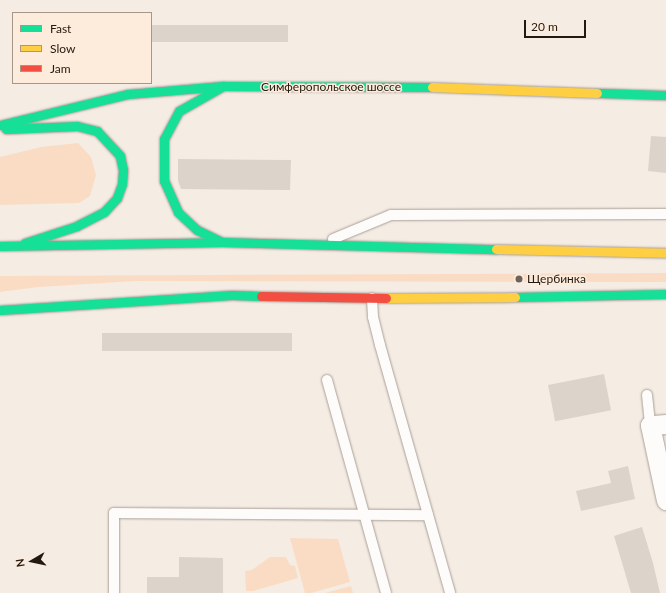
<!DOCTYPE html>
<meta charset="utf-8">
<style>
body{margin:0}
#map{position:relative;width:666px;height:593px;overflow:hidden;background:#f5ece4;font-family:Lato,sans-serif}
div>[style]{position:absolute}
.green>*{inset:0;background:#fadcc4}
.building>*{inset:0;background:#dcd3cb;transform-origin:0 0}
.roads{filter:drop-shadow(0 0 1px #a9a098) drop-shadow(0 0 1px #a9a098)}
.lane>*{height:10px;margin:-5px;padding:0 5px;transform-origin:5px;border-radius:5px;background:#fefcfb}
.street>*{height:19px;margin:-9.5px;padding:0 9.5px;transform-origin:9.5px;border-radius:9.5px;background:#fefcfb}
.fast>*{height:9px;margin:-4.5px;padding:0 4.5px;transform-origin:4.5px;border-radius:4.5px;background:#16e098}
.slow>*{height:9px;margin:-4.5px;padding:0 4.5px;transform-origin:4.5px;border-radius:4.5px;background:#ffcf43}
.jam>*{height:9px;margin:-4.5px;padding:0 4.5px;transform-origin:4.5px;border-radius:4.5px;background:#f24e42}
.dots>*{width:11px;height:11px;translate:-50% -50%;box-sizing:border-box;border:2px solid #fdebdc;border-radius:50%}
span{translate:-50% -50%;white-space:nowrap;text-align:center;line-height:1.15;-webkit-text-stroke:3px #fdebdc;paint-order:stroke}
.street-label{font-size:12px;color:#231910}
.poi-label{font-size:12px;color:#231910}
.left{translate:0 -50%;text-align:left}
.legend{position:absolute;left:12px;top:12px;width:140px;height:72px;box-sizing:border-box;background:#fdebdc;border:1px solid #a6978a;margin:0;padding:5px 7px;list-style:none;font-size:12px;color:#231910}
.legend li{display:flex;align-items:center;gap:8px;height:20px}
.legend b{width:20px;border:1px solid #a6978a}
.north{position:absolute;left:12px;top:541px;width:40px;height:40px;-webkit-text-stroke:3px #fdebdc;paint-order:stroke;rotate:261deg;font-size:11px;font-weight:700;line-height:16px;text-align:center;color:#231910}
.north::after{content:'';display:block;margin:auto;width:14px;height:18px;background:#231910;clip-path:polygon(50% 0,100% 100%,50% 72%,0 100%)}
.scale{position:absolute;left:524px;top:20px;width:62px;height:18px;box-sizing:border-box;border:2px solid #231910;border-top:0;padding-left:5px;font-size:12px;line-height:14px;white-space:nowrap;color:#231910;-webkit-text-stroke:3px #fdebdc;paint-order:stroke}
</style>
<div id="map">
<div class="green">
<i style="clip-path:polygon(78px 143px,91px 157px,96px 175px,90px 196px,79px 203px,0 205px,0 157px,41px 147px)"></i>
<i style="clip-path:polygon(666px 273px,666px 282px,135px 281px,38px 287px,0 292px,0 276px)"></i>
<i style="clip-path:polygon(290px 538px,338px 539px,350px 582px,311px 593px,305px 593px)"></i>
<i style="clip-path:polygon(270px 557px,286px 557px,290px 565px,295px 566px,298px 578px,253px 591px,246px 591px,245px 571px,252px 570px)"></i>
<i style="clip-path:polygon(351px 586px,353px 593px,325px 593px)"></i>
</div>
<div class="building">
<i style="left:288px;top:25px;width:17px;height:137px;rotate:90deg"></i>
<i style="clip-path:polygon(651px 136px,666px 137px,666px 173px,648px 171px)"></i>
<i style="clip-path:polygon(178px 159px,291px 160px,290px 190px,181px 189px,178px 181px)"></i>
<i style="left:292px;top:333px;width:18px;height:190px;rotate:90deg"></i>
<i style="left:604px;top:374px;width:37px;height:57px;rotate:79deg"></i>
<i style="clip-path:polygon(628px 466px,635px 499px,581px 511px,576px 491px,611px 483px,608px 471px)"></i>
<i style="clip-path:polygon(642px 527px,653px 563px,660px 593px,631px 593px,614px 536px)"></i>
<i style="clip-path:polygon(179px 557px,223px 558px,223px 593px,147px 593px,147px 577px,179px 577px)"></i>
</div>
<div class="roads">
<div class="lane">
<i style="left:333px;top:239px;width:63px;rotate:-22.5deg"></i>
<i style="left:391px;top:215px;width:275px;rotate:-0.2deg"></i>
<i style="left:372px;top:298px;width:19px;rotate:87deg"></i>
<i style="left:373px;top:317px;width:29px;rotate:76deg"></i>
<i style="left:380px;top:345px;width:258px;rotate:74.2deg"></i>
<i style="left:327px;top:380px;width:221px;rotate:74.5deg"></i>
<i style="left:647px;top:395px;width:30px;rotate:84deg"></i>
<i style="left:114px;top:593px;width:80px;rotate:-90deg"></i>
<i style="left:114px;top:513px;width:314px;rotate:0.4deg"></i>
</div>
<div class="street">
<i style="left:666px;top:424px;width:16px;rotate:176deg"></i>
<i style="left:650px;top:425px;width:77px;rotate:78deg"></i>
</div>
<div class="fast">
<i style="left:597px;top:93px;width:69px;rotate:1.7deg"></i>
<i style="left:0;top:125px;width:132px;rotate:-13.6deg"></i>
<i style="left:128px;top:94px;width:95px;rotate:-4.8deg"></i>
<i style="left:223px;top:86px;width:209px;rotate:0.3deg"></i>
<i style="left:6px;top:129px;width:71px;rotate:-2.4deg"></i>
<i style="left:77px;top:126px;width:21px;rotate:14deg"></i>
<i style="left:97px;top:131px;width:34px;rotate:47deg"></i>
<i style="left:120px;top:156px;width:14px;rotate:78deg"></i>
<i style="left:123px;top:170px;width:14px;rotate:94deg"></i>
<i style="left:122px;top:184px;width:15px;rotate:110deg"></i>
<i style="left:117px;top:198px;width:19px;rotate:133deg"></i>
<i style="left:104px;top:212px;width:30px;rotate:153deg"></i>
<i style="left:77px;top:226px;width:55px;rotate:161.9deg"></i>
<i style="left:222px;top:242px;width:28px;rotate:-154deg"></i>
<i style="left:197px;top:230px;width:26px;rotate:-137deg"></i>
<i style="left:178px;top:212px;width:34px;rotate:-114deg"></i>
<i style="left:164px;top:181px;width:42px;rotate:-90deg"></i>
<i style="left:164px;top:139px;width:32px;rotate:-62deg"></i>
<i style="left:179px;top:111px;width:51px;rotate:-29.6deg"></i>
<i style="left:0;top:246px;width:222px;rotate:-1deg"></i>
<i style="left:222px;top:242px;width:274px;rotate:1.5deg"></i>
<i style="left:515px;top:297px;width:151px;rotate:-1.1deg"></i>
<i style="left:0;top:310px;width:232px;rotate:-3.7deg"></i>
<i style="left:232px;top:295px;width:29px;rotate:2deg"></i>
</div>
<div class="slow">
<i style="left:432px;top:87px;width:165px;rotate:2.1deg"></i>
<i style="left:496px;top:249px;width:170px;rotate:1.3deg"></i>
<i style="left:386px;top:298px;width:129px;rotate:-0.4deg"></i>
</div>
<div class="jam">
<i style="left:261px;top:296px;width:125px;rotate:0.9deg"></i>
</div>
</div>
<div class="dots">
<i style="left:519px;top:279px;background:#6c635a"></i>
</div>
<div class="street-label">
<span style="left:331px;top:87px">Симферопольское шоссе</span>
</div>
<div class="poi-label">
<span class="left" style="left:527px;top:279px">Щербинка</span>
</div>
<ul class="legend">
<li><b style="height:5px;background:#16e098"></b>Fast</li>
<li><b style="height:5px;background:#ffcf43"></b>Slow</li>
<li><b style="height:5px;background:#f24e42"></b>Jam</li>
</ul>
<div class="north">N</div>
<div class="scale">20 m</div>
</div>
